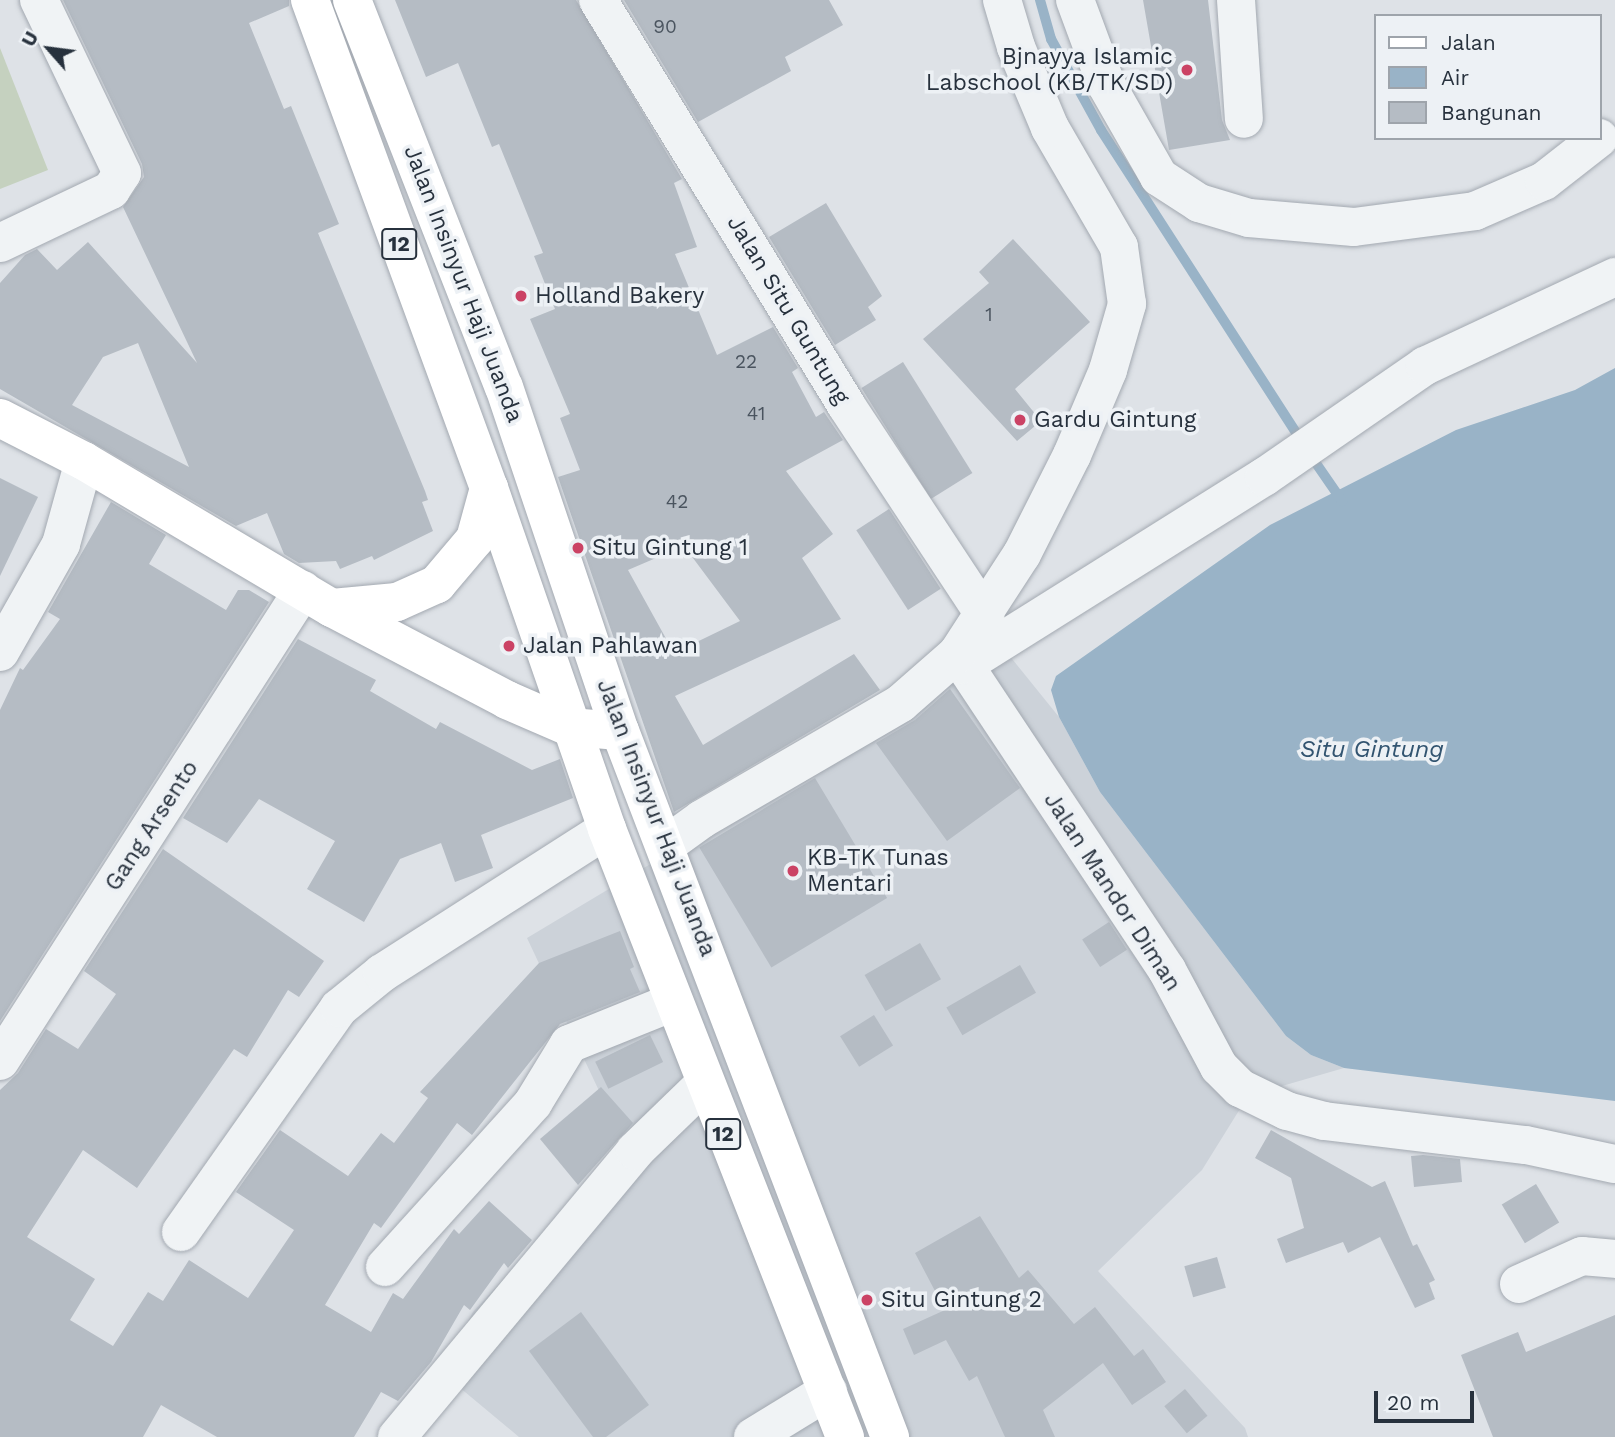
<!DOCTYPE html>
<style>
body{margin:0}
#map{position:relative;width:1615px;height:1437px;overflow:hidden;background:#dee2e7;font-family:"Work Sans",sans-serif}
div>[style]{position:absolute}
.built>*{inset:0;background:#ccd2d9}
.green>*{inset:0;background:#c5d1bf}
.water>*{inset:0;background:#99b3c7}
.stream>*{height:10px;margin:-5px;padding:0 5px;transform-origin:5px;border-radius:5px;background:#99b3c7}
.building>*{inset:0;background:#b5bcc4;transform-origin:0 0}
.roads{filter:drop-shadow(0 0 2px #a3a9b1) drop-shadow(0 0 2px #a3a9b1)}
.minor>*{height:38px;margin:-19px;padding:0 19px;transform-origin:19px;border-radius:19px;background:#f0f3f5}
.major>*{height:38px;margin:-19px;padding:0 19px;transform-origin:19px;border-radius:19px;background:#fff}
.highway>*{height:38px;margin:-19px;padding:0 19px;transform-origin:19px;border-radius:19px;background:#fff}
.dots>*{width:19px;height:19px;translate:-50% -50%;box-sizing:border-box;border:4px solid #edf1f5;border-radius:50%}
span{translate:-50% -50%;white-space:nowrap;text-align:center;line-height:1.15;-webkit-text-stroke:7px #edf1f5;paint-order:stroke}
.number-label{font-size:19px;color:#4a545f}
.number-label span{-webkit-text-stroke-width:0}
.shield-label span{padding:2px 5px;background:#edf1f5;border:2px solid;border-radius:5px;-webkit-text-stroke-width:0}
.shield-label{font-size:21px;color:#27313d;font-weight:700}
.poi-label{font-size:23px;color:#27313d}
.right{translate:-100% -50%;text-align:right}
.left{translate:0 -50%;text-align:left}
.street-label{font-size:23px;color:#27313d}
.water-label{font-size:24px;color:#325470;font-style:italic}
.legend{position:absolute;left:1374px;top:14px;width:228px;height:126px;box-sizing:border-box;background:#edf1f5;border:2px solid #9ea4ab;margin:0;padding:9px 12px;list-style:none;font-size:21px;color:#27313d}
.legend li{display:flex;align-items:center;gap:14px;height:35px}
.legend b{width:35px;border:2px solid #9ea4ab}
.north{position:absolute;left:14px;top:14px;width:70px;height:70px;-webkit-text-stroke:5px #edf1f5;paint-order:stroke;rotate:298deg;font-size:19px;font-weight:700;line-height:28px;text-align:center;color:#27313d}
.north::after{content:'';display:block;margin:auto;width:24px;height:32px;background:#27313d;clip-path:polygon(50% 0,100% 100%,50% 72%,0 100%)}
.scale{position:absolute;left:1374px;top:1391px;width:100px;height:32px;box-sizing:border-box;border:4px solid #27313d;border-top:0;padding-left:9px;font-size:21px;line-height:24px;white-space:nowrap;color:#27313d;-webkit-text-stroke:5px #edf1f5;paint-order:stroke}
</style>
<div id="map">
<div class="built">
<i style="clip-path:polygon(996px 639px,1059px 717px,1100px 792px,1286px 1036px,1311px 1055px,1344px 1068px,1248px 1096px,1202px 1170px,1098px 1271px,1245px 1428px,1248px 1437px,519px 1437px,441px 1372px,473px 1312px,626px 1148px,527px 938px,699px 835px)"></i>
</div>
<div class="green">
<i style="clip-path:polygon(0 48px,48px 170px,0 189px)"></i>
</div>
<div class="water">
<i style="clip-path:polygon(1615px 368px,1615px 1101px,1344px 1068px,1311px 1055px,1286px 1036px,1100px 792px,1059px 717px,1051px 690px,1056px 676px,1270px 525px,1456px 430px,1575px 390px)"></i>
</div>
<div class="stream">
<i style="left:1040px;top:0;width:41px;rotate:74.2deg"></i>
<i style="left:1051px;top:39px;width:104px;rotate:61.2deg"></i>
<i style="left:1101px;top:130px;width:373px;rotate:57.2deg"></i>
<i style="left:1311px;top:456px;width:55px;rotate:55.4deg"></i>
</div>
<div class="building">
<i style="clip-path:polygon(evenodd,63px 0,289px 0,289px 6px,249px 23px,284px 109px,291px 106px,339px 224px,318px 233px,425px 491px,428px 500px,422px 502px,433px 531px,374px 560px,372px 556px,340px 569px,336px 561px,299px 563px,284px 554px,267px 513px,236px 526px,0 389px,0 283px,25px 255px,37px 249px,57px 270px,88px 242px,197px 363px,123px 207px,144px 177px,142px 164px,63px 0,138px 343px,161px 399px,189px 467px,72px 405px,103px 357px,138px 343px)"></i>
<i style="clip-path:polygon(evenodd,395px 0,576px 0,682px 179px,674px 183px,697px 247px,675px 254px,717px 355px,773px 327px,798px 368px,792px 372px,816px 417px,824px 412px,843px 440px,786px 471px,833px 534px,802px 558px,841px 619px,675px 696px,703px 745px,854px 654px,880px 690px,674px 812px,558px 477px,580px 470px,560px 418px,570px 414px,530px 319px,555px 309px,534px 256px,543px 253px,499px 144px,492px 147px,458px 63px,426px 77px,395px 0,684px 546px,740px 621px,674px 653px,628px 570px,684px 546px)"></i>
<i style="clip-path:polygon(624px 0,829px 0,843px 25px,785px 57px,791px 71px,698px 122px)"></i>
<i style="clip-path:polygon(1143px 0,1208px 0,1222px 120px,1230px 140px,1169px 150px)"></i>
<i style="clip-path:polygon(826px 203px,882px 296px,868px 307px,876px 320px,835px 345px,769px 237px)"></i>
<i style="clip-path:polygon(1013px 239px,1090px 322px,1015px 389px,1041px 421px,1017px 441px,923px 339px,989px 283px,979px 272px)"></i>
<i style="left:903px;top:362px;width:131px;height:49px;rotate:58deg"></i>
<i style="clip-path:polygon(0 478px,38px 497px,0 576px)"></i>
<i style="clip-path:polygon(111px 502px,166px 535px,149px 564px,226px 610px,238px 590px,249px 590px,269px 602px,0 1021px,0 710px,20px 668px,23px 670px,60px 619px,48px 612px)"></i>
<i style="left:889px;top:509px;width:95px;height:39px;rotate:57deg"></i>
<i style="clip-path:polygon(298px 639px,376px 680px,370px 691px,436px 729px,440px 722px,532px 770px,560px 759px,573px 798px,481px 835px,493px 868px,455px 882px,441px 843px,400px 859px,364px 922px,307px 889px,335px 841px,259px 799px,227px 843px,183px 818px)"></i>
<i style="clip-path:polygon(950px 689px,1020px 788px,947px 841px,876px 743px,915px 720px)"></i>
<i style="left:815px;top:778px;width:140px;height:135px;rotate:59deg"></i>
<i style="clip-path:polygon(163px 849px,324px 961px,299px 997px,288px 990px,247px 1057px,234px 1049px,137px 1188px,83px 1150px,27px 1237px,95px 1279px,70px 1320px,113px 1346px,148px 1292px,163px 1301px,189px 1260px,248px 1298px,294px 1230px,236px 1192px,280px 1130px,348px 1176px,381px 1133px,394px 1143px,428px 1098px,420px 1092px,539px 963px,620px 931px,634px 967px,630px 969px,640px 992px,560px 1024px,472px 1135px,457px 1123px,381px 1228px,374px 1223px,325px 1305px,371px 1332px,393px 1293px,403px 1299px,454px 1229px,459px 1234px,489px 1201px,532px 1240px,508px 1268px,504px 1263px,470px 1310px,464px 1305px,431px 1362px,398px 1401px,381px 1392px,354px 1437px,217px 1437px,161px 1405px,143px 1437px,0 1437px,0 1090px,18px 1073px,46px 1029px,78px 1049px,116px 994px,84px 971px)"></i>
<i style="left:1109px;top:922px;width:33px;height:32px;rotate:57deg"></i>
<i style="left:920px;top:943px;width:42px;height:64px;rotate:60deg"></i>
<i style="left:1020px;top:965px;width:32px;height:85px;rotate:60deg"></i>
<i style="left:874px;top:1015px;width:36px;height:40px;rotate:58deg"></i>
<i style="left:650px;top:1035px;width:30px;height:61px;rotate:64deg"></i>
<i style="clip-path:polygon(601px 1087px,633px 1123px,578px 1185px,540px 1139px)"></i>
<i style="clip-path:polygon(1271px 1130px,1372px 1187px,1385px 1181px,1413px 1246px,1417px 1244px,1435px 1280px,1429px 1283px,1435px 1299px,1415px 1308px,1380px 1237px,1348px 1253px,1343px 1242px,1286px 1263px,1277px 1239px,1304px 1228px,1291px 1178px,1255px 1158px)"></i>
<i style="clip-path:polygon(1423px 1155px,1460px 1159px,1462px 1182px,1414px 1187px,1411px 1156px)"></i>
<i style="left:1536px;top:1184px;width:45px;height:40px;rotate:59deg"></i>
<i style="clip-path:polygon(980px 1216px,1019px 1278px,1028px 1270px,1074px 1324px,1095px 1307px,1134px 1356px,1143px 1349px,1166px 1382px,1132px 1405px,1103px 1363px,1043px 1410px,1055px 1437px,1005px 1437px,977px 1376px,969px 1381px,946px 1340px,914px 1355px,903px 1329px,945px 1310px,915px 1253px)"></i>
<i style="left:1217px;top:1257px;width:32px;height:34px;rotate:74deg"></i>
<i style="clip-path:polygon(581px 1312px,649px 1405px,606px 1437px,593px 1437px,529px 1351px)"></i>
<i style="clip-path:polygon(1615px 1315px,1615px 1437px,1493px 1437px,1461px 1355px,1518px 1332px,1526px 1352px)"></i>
<i style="left:1185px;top:1389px;width:35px;height:27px;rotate:50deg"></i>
</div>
<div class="roads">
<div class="minor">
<i style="left:598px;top:0;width:475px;rotate:58.5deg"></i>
<i style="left:846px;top:405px;width:253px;rotate:56.6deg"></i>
<i style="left:1075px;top:0;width:90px;rotate:69.7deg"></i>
<i style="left:1106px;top:84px;width:107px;rotate:60.3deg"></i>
<i style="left:1159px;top:177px;width:48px;rotate:33deg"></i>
<i style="left:1199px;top:203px;width:52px;rotate:16.7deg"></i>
<i style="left:1249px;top:218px;width:105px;rotate:4.9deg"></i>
<i style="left:1354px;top:227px;width:122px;rotate:-7.5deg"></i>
<i style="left:1475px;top:211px;width:75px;rotate:-23.5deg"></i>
<i style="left:1544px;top:181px;width:70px;rotate:-38deg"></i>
<i style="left:1236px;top:0;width:119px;rotate:86.2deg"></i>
<i style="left:0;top:243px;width:123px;rotate:-25.5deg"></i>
<i style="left:111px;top:190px;width:20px;rotate:-57deg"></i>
<i style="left:122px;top:173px;width:192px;rotate:-115.6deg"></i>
<i style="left:0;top:652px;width:124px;rotate:-60.5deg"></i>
<i style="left:61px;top:544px;width:86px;rotate:-74.5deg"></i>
<i style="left:957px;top:654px;width:379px;rotate:56.4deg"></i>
<i style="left:1167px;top:970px;width:110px;rotate:61.8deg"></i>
<i style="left:1219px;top:1067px;width:30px;rotate:45deg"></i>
<i style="left:1240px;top:1088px;width:52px;rotate:26.1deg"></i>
<i style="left:1287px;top:1111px;width:38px;rotate:15deg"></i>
<i style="left:1324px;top:1121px;width:203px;rotate:6.8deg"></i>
<i style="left:1526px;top:1145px;width:91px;rotate:12.1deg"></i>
<i style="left:964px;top:665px;width:354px;rotate:-32.1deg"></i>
<i style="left:1264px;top:477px;width:196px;rotate:-34.6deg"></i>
<i style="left:1425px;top:366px;width:210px;rotate:-25.1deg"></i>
<i style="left:666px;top:845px;width:44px;rotate:-35.8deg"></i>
<i style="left:702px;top:819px;width:230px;rotate:-30.2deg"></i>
<i style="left:901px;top:703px;width:74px;rotate:-41.2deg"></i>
<i style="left:957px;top:654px;width:119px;rotate:-57deg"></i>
<i style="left:1022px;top:554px;width:111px;rotate:-63.2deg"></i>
<i style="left:1072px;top:455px;width:92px;rotate:-67deg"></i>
<i style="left:1108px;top:370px;width:69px;rotate:-73.9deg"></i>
<i style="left:1127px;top:304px;width:58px;rotate:-98deg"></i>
<i style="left:1119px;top:247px;width:138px;rotate:-120.1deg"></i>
<i style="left:1050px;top:128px;width:88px;rotate:-112.8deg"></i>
<i style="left:1016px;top:47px;width:49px;rotate:-106.6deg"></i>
<i style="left:0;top:1061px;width:560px;rotate:-57.25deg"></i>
<i style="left:181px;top:1232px;width:274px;rotate:-54.8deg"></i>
<i style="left:339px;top:1008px;width:55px;rotate:-39.1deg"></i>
<i style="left:382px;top:973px;width:267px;rotate:-32.6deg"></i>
<i style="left:385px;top:1267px;width:221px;rotate:-47.9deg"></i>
<i style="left:533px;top:1103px;width:69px;rotate:-58.6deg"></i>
<i style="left:569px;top:1044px;width:112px;rotate:-22deg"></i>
<i style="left:1519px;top:1284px;width:69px;rotate:-24deg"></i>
<i style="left:1582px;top:1256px;width:33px;rotate:5deg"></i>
<i style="left:397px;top:1437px;width:372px;rotate:-50.2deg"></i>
<i style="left:635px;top:1151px;width:95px;rotate:-44.1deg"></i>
<i style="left:753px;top:1437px;width:88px;rotate:-31.5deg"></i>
</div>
<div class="major">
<i style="left:0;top:418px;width:94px;rotate:27.1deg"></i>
<i style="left:84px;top:461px;width:288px;rotate:30.7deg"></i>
<i style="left:332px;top:608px;width:198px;rotate:27.7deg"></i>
<i style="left:507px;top:700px;width:68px;rotate:23.5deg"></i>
<i style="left:569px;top:727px;width:51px;rotate:4.5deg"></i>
</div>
<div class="highway">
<i style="left:310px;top:0;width:520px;rotate:69.86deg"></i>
<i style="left:489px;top:488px;width:361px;rotate:70.9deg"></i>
<i style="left:607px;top:829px;width:653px;rotate:68.62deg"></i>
<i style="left:352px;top:0;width:416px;rotate:68.6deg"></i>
<i style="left:504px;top:387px;width:363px;rotate:71.4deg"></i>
<i style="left:620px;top:731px;width:756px;rotate:69.07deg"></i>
<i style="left:332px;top:608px;width:65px;rotate:-5.3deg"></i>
<i style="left:397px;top:602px;width:44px;rotate:-24.2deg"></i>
<i style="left:437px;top:584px;width:59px;rotate:-49.8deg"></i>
<i style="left:475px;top:539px;width:53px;rotate:-74.6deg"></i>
</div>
</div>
<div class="dots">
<i style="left:1187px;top:70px;background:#cb4365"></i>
<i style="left:521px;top:296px;background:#cb4365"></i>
<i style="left:1020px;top:420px;background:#cb4365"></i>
<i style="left:578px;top:548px;background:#cb4365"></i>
<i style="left:509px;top:646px;background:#cb4365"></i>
<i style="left:793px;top:871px;background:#cb4365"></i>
<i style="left:867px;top:1300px;background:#cb4365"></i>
</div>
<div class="number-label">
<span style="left:665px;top:27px">90</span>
<span style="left:989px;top:315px">1</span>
<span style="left:746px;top:362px">22</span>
<span style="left:756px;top:414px">41</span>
<span style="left:677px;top:502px">42</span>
</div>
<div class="shield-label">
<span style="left:399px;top:244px">12</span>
<span style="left:723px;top:1134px">12</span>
</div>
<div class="poi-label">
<span class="right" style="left:1173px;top:70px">Bjnayya Islamic<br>Labschool (KB/TK/SD)</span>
<span class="left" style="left:535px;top:296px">Holland Bakery</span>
<span class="left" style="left:1034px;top:420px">Gardu Gintung</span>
<span class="left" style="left:592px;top:548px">Situ Gintung 1</span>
<span class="left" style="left:523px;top:646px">Jalan Pahlawan</span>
<span class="left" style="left:807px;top:871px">KB-TK Tunas<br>Mentari</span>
<span class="left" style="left:881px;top:1300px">Situ Gintung 2</span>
</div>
<div class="street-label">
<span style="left:463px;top:284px;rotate:69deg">Jalan Insinyur Haji Juanda</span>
<span style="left:788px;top:310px;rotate:59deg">Jalan Situ Guntung</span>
<span style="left:656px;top:818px;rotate:69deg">Jalan Insinyur Haji Juanda</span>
<span style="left:152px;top:826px;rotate:-57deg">Gang Arsento</span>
<span style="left:1112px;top:892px;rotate:57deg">Jalan Mandor Diman</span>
</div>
<div class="water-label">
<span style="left:1372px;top:750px">Situ Gintung</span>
</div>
<ul class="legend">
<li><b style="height:9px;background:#fff"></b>Jalan</li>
<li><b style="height:19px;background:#99b3c7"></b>Air</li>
<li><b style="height:19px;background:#b5bcc4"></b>Bangunan</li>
</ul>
<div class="north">U</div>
<div class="scale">20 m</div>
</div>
